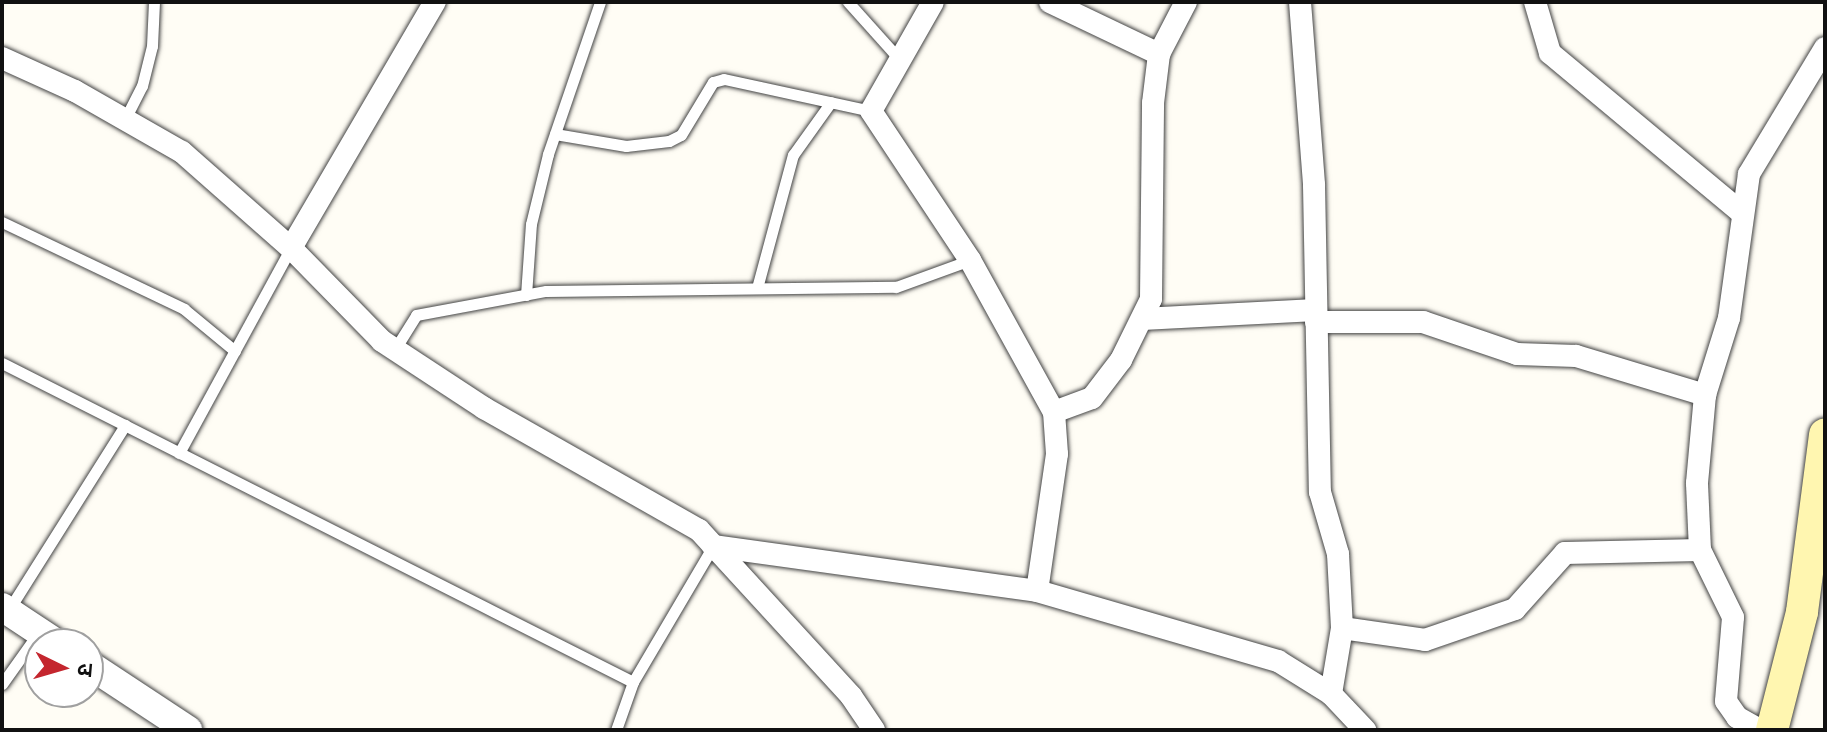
<!DOCTYPE html>
<meta charset="utf-8">
<style>
body{margin:0}
#map{position:relative;width:1827px;height:732px;overflow:hidden;background:#fffdf5;font-family:"IBM Plex Serif","Noto Sans Devanagari",serif}
div>[style]{position:absolute}
.roads{filter:drop-shadow(0 0 2px #444) drop-shadow(0 0 2px #444)}
.service>*{height:11px;margin:-5.5px;padding:0 5.5px;transform-origin:5.5px;border-radius:5.5px;background:#fff}
.minor>*{height:22px;margin:-11px;padding:0 11px;transform-origin:11px;border-radius:11px;background:#fff}
.tertiary>*{height:28px;margin:-14px;padding:0 14px;transform-origin:14px;border-radius:14px;background:#fff}
.secondary>*{height:32px;margin:-16px;padding:0 16px;transform-origin:16px;border-radius:16px;background:#fff6b0}
span{translate:-50% -50%;white-space:nowrap;text-align:center;line-height:1.15;-webkit-text-stroke:8px #fff;paint-order:stroke}
.frame{position:absolute;inset:0;border:4px solid #111;pointer-events:none}
.north{position:absolute;left:24px;top:628px;width:80px;height:80px;box-sizing:border-box;background:#fff;border:2px solid #a0a0a0;border-radius:50%;rotate:95deg;font-size:22px;font-weight:700;line-height:32px;text-align:center;color:#111}
.north::after{content:'';display:block;margin:auto;width:28px;height:36px;background:#c4262e;clip-path:polygon(50% 0,100% 100%,50% 72%,0 100%)}
</style>
<div id="map">
<div class="roads">
<div class="service">
<i style="left:848px;top:2px;width:78px;rotate:48.1deg"></i>
<i style="left:125px;top:119px;width:37px;rotate:-63deg"></i>
<i style="left:142px;top:86px;width:41px;rotate:-76deg"></i>
<i style="left:152px;top:46px;width:44px;rotate:-87.4deg"></i>
<i style="left:555px;top:134px;width:72px;rotate:9.6deg"></i>
<i style="left:626px;top:146px;width:43px;rotate:-6.6deg"></i>
<i style="left:669px;top:141px;width:13px;rotate:-27deg"></i>
<i style="left:681px;top:135px;width:62px;rotate:-58.9deg"></i>
<i style="left:713px;top:82px;width:11px;rotate:-15deg"></i>
<i style="left:724px;top:79px;width:150px;rotate:12.3deg"></i>
<i style="left:2px;top:222px;width:202px;rotate:25.5deg"></i>
<i style="left:184px;top:309px;width:66px;rotate:39.5deg"></i>
<i style="left:757px;top:288px;width:138px;rotate:-74.9deg"></i>
<i style="left:793px;top:155px;width:65px;rotate:-54.4deg"></i>
<i style="left:526px;top:295px;width:71px;rotate:-86deg"></i>
<i style="left:531px;top:224px;width:72px;rotate:-76.3deg"></i>
<i style="left:548px;top:154px;width:161px;rotate:-71.1deg"></i>
<i style="left:395px;top:349px;width:40px;rotate:-58deg"></i>
<i style="left:416px;top:315px;width:132px;rotate:-10.5deg"></i>
<i style="left:546px;top:291px;width:350px;rotate:-0.7deg"></i>
<i style="left:896px;top:287px;width:79px;rotate:-20deg"></i>
<i style="left:2px;top:363px;width:707px;rotate:26.82deg"></i>
<i style="left:179px;top:453px;width:234px;rotate:-61.4deg"></i>
<i style="left:8px;top:611px;width:220px;rotate:-57.8deg"></i>
<i style="left:2px;top:684px;width:64px;rotate:-54.6deg"></i>
<i style="left:616px;top:730px;width:51px;rotate:-70.5deg"></i>
<i style="left:633px;top:682px;width:158px;rotate:-59.5deg"></i>
</div>
<div class="minor">
<i style="left:933px;top:2px;width:125px;rotate:119.6deg"></i>
<i style="left:871px;top:111px;width:179px;rotate:56.4deg"></i>
<i style="left:970px;top:260px;width:174px;rotate:61.1deg"></i>
<i style="left:1054px;top:412px;width:42px;rotate:85.9deg"></i>
<i style="left:1057px;top:454px;width:138px;rotate:98.3deg"></i>
<i style="left:1050px;top:2px;width:121px;rotate:25.5deg"></i>
<i style="left:1300px;top:2px;width:184px;rotate:85.6deg"></i>
<i style="left:1314px;top:185px;width:307px;rotate:88.9deg"></i>
<i style="left:1320px;top:492px;width:65px;rotate:73.8deg"></i>
<i style="left:1338px;top:554px;width:74px;rotate:86.9deg"></i>
<i style="left:1342px;top:628px;width:67px;rotate:99.5deg"></i>
<i style="left:1535px;top:2px;width:53px;rotate:73.6deg"></i>
<i style="left:1550px;top:53px;width:249px;rotate:39.8deg"></i>
<i style="left:2px;top:58px;width:80px;rotate:24.3deg"></i>
<i style="left:75px;top:91px;width:123px;rotate:29.7deg"></i>
<i style="left:182px;top:152px;width:145px;rotate:41.4deg"></i>
<i style="left:291px;top:248px;width:130px;rotate:45.6deg"></i>
<i style="left:382px;top:341px;width:122px;rotate:33.3deg"></i>
<i style="left:484px;top:408px;width:247px;rotate:29.6deg"></i>
<i style="left:699px;top:530px;width:225px;rotate:47.5deg"></i>
<i style="left:851px;top:696px;width:41px;rotate:55.9deg"></i>
<i style="left:291px;top:248px;width:285px;rotate:-59.7deg"></i>
<i style="left:1142px;top:319px;width:174px;rotate:-3deg"></i>
<i style="left:1316px;top:322px;width:107px"></i>
<i style="left:1423px;top:322px;width:99px;rotate:18.8deg"></i>
<i style="left:1517px;top:354px;width:59px;rotate:1.9deg"></i>
<i style="left:1576px;top:356px;width:135px;rotate:16.8deg"></i>
<i style="left:1054px;top:412px;width:40px;rotate:-20.2deg"></i>
<i style="left:1092px;top:398px;width:48px;rotate:-52.7deg"></i>
<i style="left:1121px;top:360px;width:68px;rotate:-63.8deg"></i>
<i style="left:1151px;top:299px;width:196px;rotate:-89.4deg"></i>
<i style="left:1153px;top:103px;width:49px;rotate:-83deg"></i>
<i style="left:1159px;top:54px;width:59px;rotate:-62.6deg"></i>
<i style="left:713px;top:546px;width:327px;rotate:7.9deg"></i>
<i style="left:1037px;top:591px;width:251px;rotate:16.2deg"></i>
<i style="left:1278px;top:661px;width:62px;rotate:31.9deg"></i>
<i style="left:1331px;top:694px;width:50px;rotate:46.6deg"></i>
<i style="left:1342px;top:628px;width:84px;rotate:8.2deg"></i>
<i style="left:1425px;top:640px;width:95px;rotate:-19deg"></i>
<i style="left:1515px;top:609px;width:75px;rotate:-48.2deg"></i>
<i style="left:1565px;top:553px;width:135px;rotate:-1.3deg"></i>
<i style="left:1760px;top:730px;width:26px;rotate:-151deg"></i>
<i style="left:1737px;top:717px;width:19px;rotate:-125deg"></i>
<i style="left:1726px;top:701px;width:84px;rotate:-85.2deg"></i>
<i style="left:1733px;top:617px;width:75px;rotate:-116.2deg"></i>
<i style="left:1700px;top:550px;width:67px;rotate:-92.6deg"></i>
<i style="left:1697px;top:483px;width:88px;rotate:-84.8deg"></i>
<i style="left:1705px;top:395px;width:81px;rotate:-72.7deg"></i>
<i style="left:1729px;top:318px;width:145px;rotate:-82.1deg"></i>
<i style="left:1749px;top:174px;width:147px;rotate:-58.9deg"></i>
</div>
<div class="tertiary">
<i style="left:2px;top:607px;width:67px;rotate:33.5deg"></i>
<i style="left:88px;top:664px;width:120px;rotate:33.4deg"></i>
</div>
<div class="secondary">
<i style="left:1772px;top:730px;width:122px;rotate:-75.7deg"></i>
<i style="left:1802px;top:612px;width:179px;rotate:-82.6deg"></i>
</div>
</div>
<div class="frame"></div>
<div class="north">उ</div>
</div>
